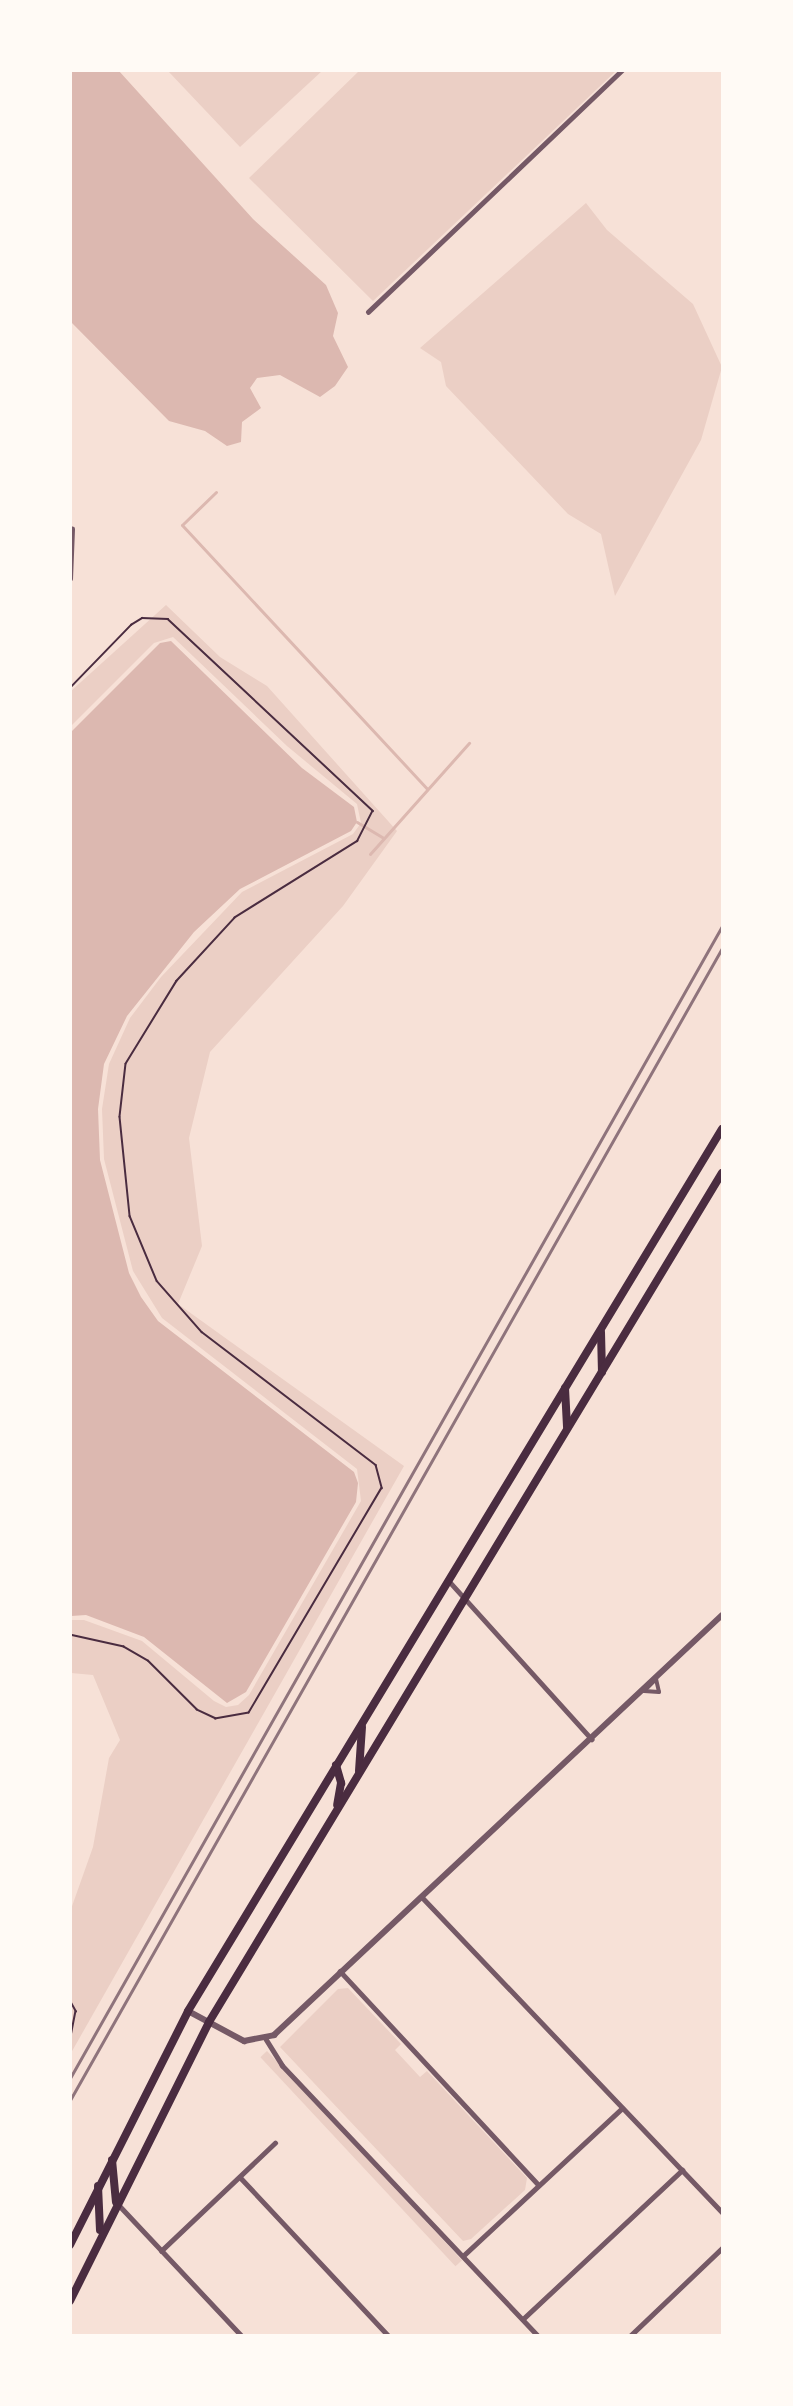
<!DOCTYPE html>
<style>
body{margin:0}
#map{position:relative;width:793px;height:2406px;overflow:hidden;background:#f7e1d7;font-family:Jost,sans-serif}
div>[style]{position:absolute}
.green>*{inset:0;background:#ebcfc5;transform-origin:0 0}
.water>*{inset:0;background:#dcb8b0}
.stream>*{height:3px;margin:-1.5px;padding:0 1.5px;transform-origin:1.5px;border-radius:1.5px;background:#dcb8b0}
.path>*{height:1.5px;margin:-0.75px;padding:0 0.75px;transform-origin:0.75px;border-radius:0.75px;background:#4a2c40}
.pedestrian>*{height:4px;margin:-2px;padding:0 2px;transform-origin:2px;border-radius:2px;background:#755966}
.minor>*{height:4.5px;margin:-2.25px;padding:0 2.25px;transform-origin:2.25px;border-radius:2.25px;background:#755966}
.tertiary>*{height:6px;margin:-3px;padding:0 3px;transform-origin:3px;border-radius:3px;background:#755966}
.primary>*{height:8px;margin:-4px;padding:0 4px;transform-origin:4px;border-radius:4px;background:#4a2c40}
.rail>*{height:3px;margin:-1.5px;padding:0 1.5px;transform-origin:1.5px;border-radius:1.5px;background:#8f747c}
span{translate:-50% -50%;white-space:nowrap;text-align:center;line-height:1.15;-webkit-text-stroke:6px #fffaf5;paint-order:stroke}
.frame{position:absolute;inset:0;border:72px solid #fffaf5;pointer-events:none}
</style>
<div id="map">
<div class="green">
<i style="clip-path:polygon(168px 71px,322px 71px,240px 147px)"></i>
<i style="clip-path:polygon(359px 71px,359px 70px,616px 71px,373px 301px,249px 178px)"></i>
<i style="clip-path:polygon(586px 203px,607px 230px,693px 304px,722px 367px,701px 440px,615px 596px,601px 534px,568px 514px,446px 386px,441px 362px,420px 348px)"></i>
<i style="clip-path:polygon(166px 605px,220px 657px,267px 686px,397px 831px,343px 906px,210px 1052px,189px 1138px,202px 1246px,178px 1304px,404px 1466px,71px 2053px,71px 1909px,93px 1847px,109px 1758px,120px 1740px,93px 1675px,71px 1673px,71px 1620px,84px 1620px,142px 1641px,214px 1701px,226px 1707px,238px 1705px,249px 1695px,361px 1501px,357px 1469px,162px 1318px,133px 1271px,104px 1159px,102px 1109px,109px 1064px,130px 1018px,161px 977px,242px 892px,353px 834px,361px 823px,357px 804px,287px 746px,173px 637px,154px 643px,71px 726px,71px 691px)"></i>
<i style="clip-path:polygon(348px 1988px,401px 2044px,395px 2050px,420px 2077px,427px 2071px,527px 2178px,525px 2190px,471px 2239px,463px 2241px,280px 2047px,338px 1989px)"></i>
<i style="left:267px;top:2051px;width:286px;height:9px;rotate:47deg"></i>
</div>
<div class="water">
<i style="clip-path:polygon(70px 71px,119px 71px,253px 219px,326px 285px,338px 313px,333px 336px,348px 367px,335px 386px,320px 397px,280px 375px,257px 378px,250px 388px,261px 408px,242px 422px,241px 442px,227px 446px,205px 431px,169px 421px,71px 322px)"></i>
<i style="clip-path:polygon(171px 641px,302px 768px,354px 807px,357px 822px,351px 831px,240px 889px,194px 932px,127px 1016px,104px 1064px,98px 1109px,100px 1160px,129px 1273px,141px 1297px,158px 1321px,354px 1472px,358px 1483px,356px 1502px,246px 1692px,227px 1703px,144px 1637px,86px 1615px,71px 1616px,71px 732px,160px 643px)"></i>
</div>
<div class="stream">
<i style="left:216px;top:492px;width:47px;rotate:135.9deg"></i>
<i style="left:182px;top:525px;width:360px;rotate:47.1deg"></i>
<i style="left:357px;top:822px;width:31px;rotate:31deg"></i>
<i style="left:370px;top:854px;width:149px;rotate:-48.3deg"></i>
</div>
<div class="path">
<i style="left:70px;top:688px;width:88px;rotate:-45.9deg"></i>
<i style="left:131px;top:625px;width:13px;rotate:-32deg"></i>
<i style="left:142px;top:618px;width:26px;rotate:2deg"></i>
<i style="left:168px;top:619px;width:281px;rotate:43.1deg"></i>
<i style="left:373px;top:811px;width:34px;rotate:117deg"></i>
<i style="left:358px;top:841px;width:145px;rotate:148deg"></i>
<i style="left:235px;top:918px;width:86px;rotate:132.6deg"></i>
<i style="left:177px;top:981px;width:97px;rotate:121.6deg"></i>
<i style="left:126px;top:1064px;width:53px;rotate:96.5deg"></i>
<i style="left:120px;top:1117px;width:100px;rotate:84.2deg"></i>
<i style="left:130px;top:1216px;width:70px;rotate:67.4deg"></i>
<i style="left:157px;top:1281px;width:68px;rotate:48.6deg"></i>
<i style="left:202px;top:1332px;width:219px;rotate:37.4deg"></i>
<i style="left:376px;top:1465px;width:24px;rotate:75deg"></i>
<i style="left:382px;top:1488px;width:261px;rotate:120.6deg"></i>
<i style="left:249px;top:1713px;width:34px;rotate:170deg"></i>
<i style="left:216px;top:1719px;width:21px;rotate:-155deg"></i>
<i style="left:197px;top:1710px;width:69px;rotate:-135deg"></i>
<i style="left:148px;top:1661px;width:28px;rotate:-150deg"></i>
<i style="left:124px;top:1647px;width:55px;rotate:-167.5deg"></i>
<i style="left:70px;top:2000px;width:13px;rotate:61deg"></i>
<i style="left:76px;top:2011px;width:31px;rotate:101deg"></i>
</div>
<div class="pedestrian">
<i style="left:656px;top:1679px;width:13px;rotate:77deg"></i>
<i style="left:659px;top:1692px;width:15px;rotate:-176deg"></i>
<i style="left:644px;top:1691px;width:17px;rotate:-45deg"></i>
</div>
<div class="minor">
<i style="left:368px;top:312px;width:351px;rotate:-43.6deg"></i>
<i style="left:70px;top:579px;width:50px;rotate:-87.7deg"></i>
<i style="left:449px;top:1581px;width:213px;rotate:47.9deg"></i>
<i style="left:422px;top:1897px;width:435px;rotate:46.4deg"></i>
<i style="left:340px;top:1971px;width:292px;rotate:47.1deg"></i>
<i style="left:266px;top:2039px;width:31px;rotate:58deg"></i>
<i style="left:282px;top:2065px;width:373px;rotate:46.6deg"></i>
<i style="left:240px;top:2177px;width:218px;rotate:46.9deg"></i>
<i style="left:118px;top:2204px;width:181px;rotate:46.8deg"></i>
<i style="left:161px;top:2251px;width:157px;rotate:-43.5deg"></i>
<i style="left:463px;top:2256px;width:217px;rotate:-42.9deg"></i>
<i style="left:523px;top:2319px;width:218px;rotate:-43.1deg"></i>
<i style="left:630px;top:2336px;width:127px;rotate:-43.7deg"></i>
</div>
<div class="tertiary">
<i style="left:188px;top:2011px;width:64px;rotate:28.2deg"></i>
<i style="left:244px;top:2041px;width:31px;rotate:-11deg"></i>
<i style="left:274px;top:2035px;width:614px;rotate:-43.15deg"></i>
</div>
<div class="primary">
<i style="left:601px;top:1332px;width:40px;rotate:88.6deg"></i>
<i style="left:565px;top:1388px;width:39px;rotate:87deg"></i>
<i style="left:336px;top:1765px;width:19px;rotate:74deg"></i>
<i style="left:341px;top:1783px;width:22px;rotate:100deg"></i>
<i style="left:359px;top:1771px;width:44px;rotate:-86.1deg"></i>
<i style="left:112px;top:2160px;width:42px;rotate:84.6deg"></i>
<i style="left:98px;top:2186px;width:44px;rotate:87.4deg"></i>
<i style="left:70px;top:2245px;width:262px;rotate:-63.2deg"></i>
<i style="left:188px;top:2011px;width:1031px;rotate:-58.81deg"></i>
<i style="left:70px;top:2301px;width:312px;rotate:-63.5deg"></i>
<i style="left:209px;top:2022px;width:992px;rotate:-58.86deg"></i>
</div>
<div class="rail">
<i style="left:70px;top:2078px;width:1324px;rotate:-60.49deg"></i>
<i style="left:70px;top:2100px;width:1324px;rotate:-60.49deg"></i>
</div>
<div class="frame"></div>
</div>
